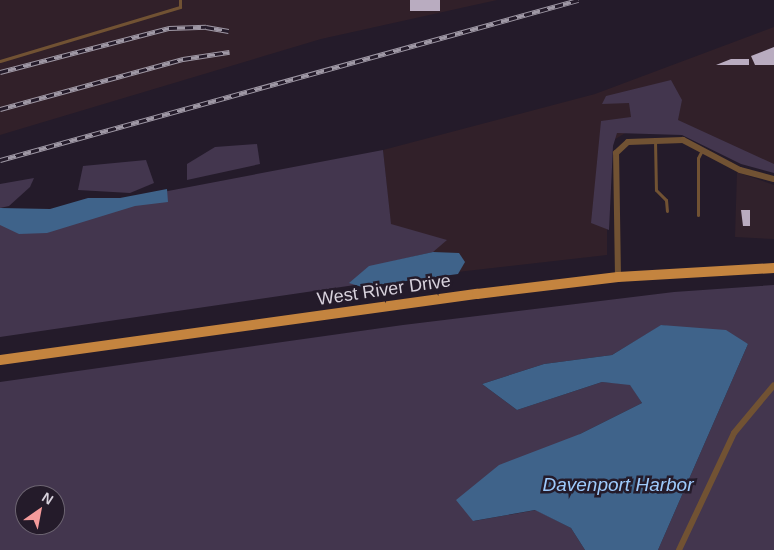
<!DOCTYPE html>
<style>
body{margin:0}
#map{position:relative;width:774px;height:550px;overflow:hidden;background:#241b2a;font-family:Helvetica,sans-serif}
div>[style]{position:absolute}
.commercial>*{inset:0;background:#30212b}
.industrial>*{inset:0;background:#312029}
.green>*{inset:0;background:#43364e}
.water>*{inset:0;background:#3f638a}
.building>*{inset:0;background:#b9acc0;transform-origin:0 0}
.service>*{height:3px;margin:-1.5px;padding:0 1.5px;transform-origin:1.5px;border-radius:1.5px;background:#715233}
.minor>*{height:6px;margin:-3px;padding:0 3px;transform-origin:3px;border-radius:3px;background:#715233}
.primary>*{height:10px;margin:-5px;padding:0 5px;transform-origin:5px;border-radius:5px;background:#c4843f}
.rail>*{height:4.5px;margin-top:-2.25px;transform-origin:0;background:repeating-linear-gradient(90deg,#241b2a 0 8px,#9f98a5 0 16px);box-sizing:border-box;border-block:1px solid #9f98a5}
span{translate:-50% -50%;white-space:nowrap;text-align:center;line-height:1.15;-webkit-text-stroke:5px #241b2a;paint-order:stroke}
.street-label{font-size:18px;color:#d7d1dc}
.water-label{font-size:19px;color:#9ecafc;font-style:italic}
.north{position:absolute;left:15px;top:485px;width:50px;height:50px;box-sizing:border-box;background:#241b2a;border:1px solid #6c6471;border-radius:50%;rotate:33deg;font-size:14px;font-weight:700;line-height:20px;text-align:center;color:#d7d1dc}
.north::after{content:'';display:block;margin:auto;width:18px;height:22px;background:#f59b9b;clip-path:polygon(50% 0,100% 100%,50% 72%,0 100%)}
</style>
<div id="map">
<div class="commercial">
<div style="clip-path:polygon(737px 172px,774px 185px,774px 239px,735px 237px)"></div>
</div>
<div class="industrial">
<div style="clip-path:polygon(0 0,497px 0,321px 39px,0 135px)"></div>
<div style="clip-path:polygon(774px 27px,774px 170px,688px 133px,632px 129px,607px 144px,607px 255px,396px 279px,383px 150px,595px 94px)"></div>
</div>
<div class="green">
<div style="clip-path:polygon(671px 80px,682px 100px,678px 120px,774px 164px,774px 173px,741px 164px,682px 135px,617px 133px,613px 146px,609px 230px,591px 223px,601px 121px,631px 117px,629px 103px,602px 104px,606px 96px)"></div>
<div style="clip-path:polygon(257px 144px,260px 164px,187px 180px,187px 164px,215px 147px)"></div>
<div style="clip-path:polygon(383px 150px,391px 224px,447px 240px,433px 252px,394px 261px,396px 279px,0 337px,0 223px)"></div>
<div style="clip-path:polygon(146px 160px,154px 183px,130px 193px,78px 190px,83px 166px)"></div>
<div style="clip-path:polygon(34px 178px,30px 187px,9px 206px,0 208px,0 184px)"></div>
<div style="clip-path:polygon(evenodd,774px 285px,774px 550px,658px 550px,748px 344px,662px 325px,612px 355px,544px 364px,482px 384px,517px 410px,602px 382px,630px 384px,642px 403px,580px 434px,474px 521px,536px 510px,571px 528px,585px 550px,0 550px,0 382px,403px 325px,674px 292px,774px 285px,25px 495px,55px 495px,55px 525px,25px 525px,25px 495px)"></div>
</div>
<div class="water">
<div style="clip-path:polygon(167px 189px,168px 202px,135px 206px,47px 233px,19px 234px,0 225px,0 208px,50px 209px,88px 198px,120px 198px)"></div>
<div style="clip-path:polygon(433px 252px,459px 253px,465px 262px,458px 274px,362px 287px,349px 283px,369px 266px)"></div>
<div style="clip-path:polygon(661px 325px,726px 330px,748px 344px,658px 550px,585px 550px,571px 528px,535px 510px,473px 521px,456px 500px,499px 465px,580px 434px,642px 403px,630px 385px,602px 382px,517px 410px,482px 384px,544px 364px,612px 355px)"></div>
</div>
<div class="building">
<div style="left:410px;top:0;width:30px;height:11px"></div>
<div style="clip-path:polygon(774px 47px,774px 65px,755px 65px,751px 56px)"></div>
<div style="clip-path:polygon(731px 59px,749px 59px,749px 65px,716px 65px)"></div>
<div style="clip-path:polygon(741px 210px,750px 210px,750px 226px,743px 226px)"></div>
</div>
<div class="service">
<div style="left:0;top:61px;width:188px;rotate:-16.7deg"></div>
<div style="left:180px;top:7px;width:7px;rotate:-90deg"></div>
<div style="left:655px;top:140px;width:50px;rotate:88.9deg"></div>
<div style="left:656px;top:190px;width:14px;rotate:45deg"></div>
<div style="left:666px;top:200px;width:11px;rotate:85deg"></div>
<div style="left:698px;top:215px;width:57px;rotate:-90deg"></div>
<div style="left:698px;top:158px;width:9px;rotate:-63deg"></div>
</div>
<div class="minor">
<div style="left:618px;top:277px;width:124px;rotate:-90.9deg"></div>
<div style="left:616px;top:153px;width:16px;rotate:-43deg"></div>
<div style="left:628px;top:142px;width:55px;rotate:-2.1deg"></div>
<div style="left:683px;top:140px;width:64px;rotate:27.8deg"></div>
<div style="left:740px;top:170px;width:35px;rotate:15deg"></div>
<div style="left:679px;top:550px;width:129px;rotate:-64.8deg"></div>
<div style="left:734px;top:433px;width:62px;rotate:-50.2deg"></div>
</div>
<div class="primary">
<div style="left:0;top:360px;width:482px;rotate:-7.9deg"></div>
<div style="left:477px;top:294px;width:142px;rotate:-6.9deg"></div>
<div style="left:618px;top:277px;width:156px;rotate:-3.3deg"></div>
</div>
<div class="rail">
<div style="left:0;top:72px;width:175px;rotate:-14.6deg"></div>
<div style="left:169px;top:28px;width:37px;rotate:-2deg"></div>
<div style="left:206px;top:27px;width:23px;rotate:10deg"></div>
<div style="left:0;top:109px;width:190px;rotate:-15.3deg"></div>
<div style="left:183px;top:59px;width:47px;rotate:-8.7deg"></div>
<div style="left:0;top:160px;width:600px;rotate:-15.47deg"></div>
</div>
<div class="street-label">
<span style="left:384px;top:290px;rotate:-8deg">West River Drive</span>
</div>
<div class="water-label">
<span style="left:618px;top:485px">Davenport Harbor</span>
</div>
<div class="north">N</div>
</div>
